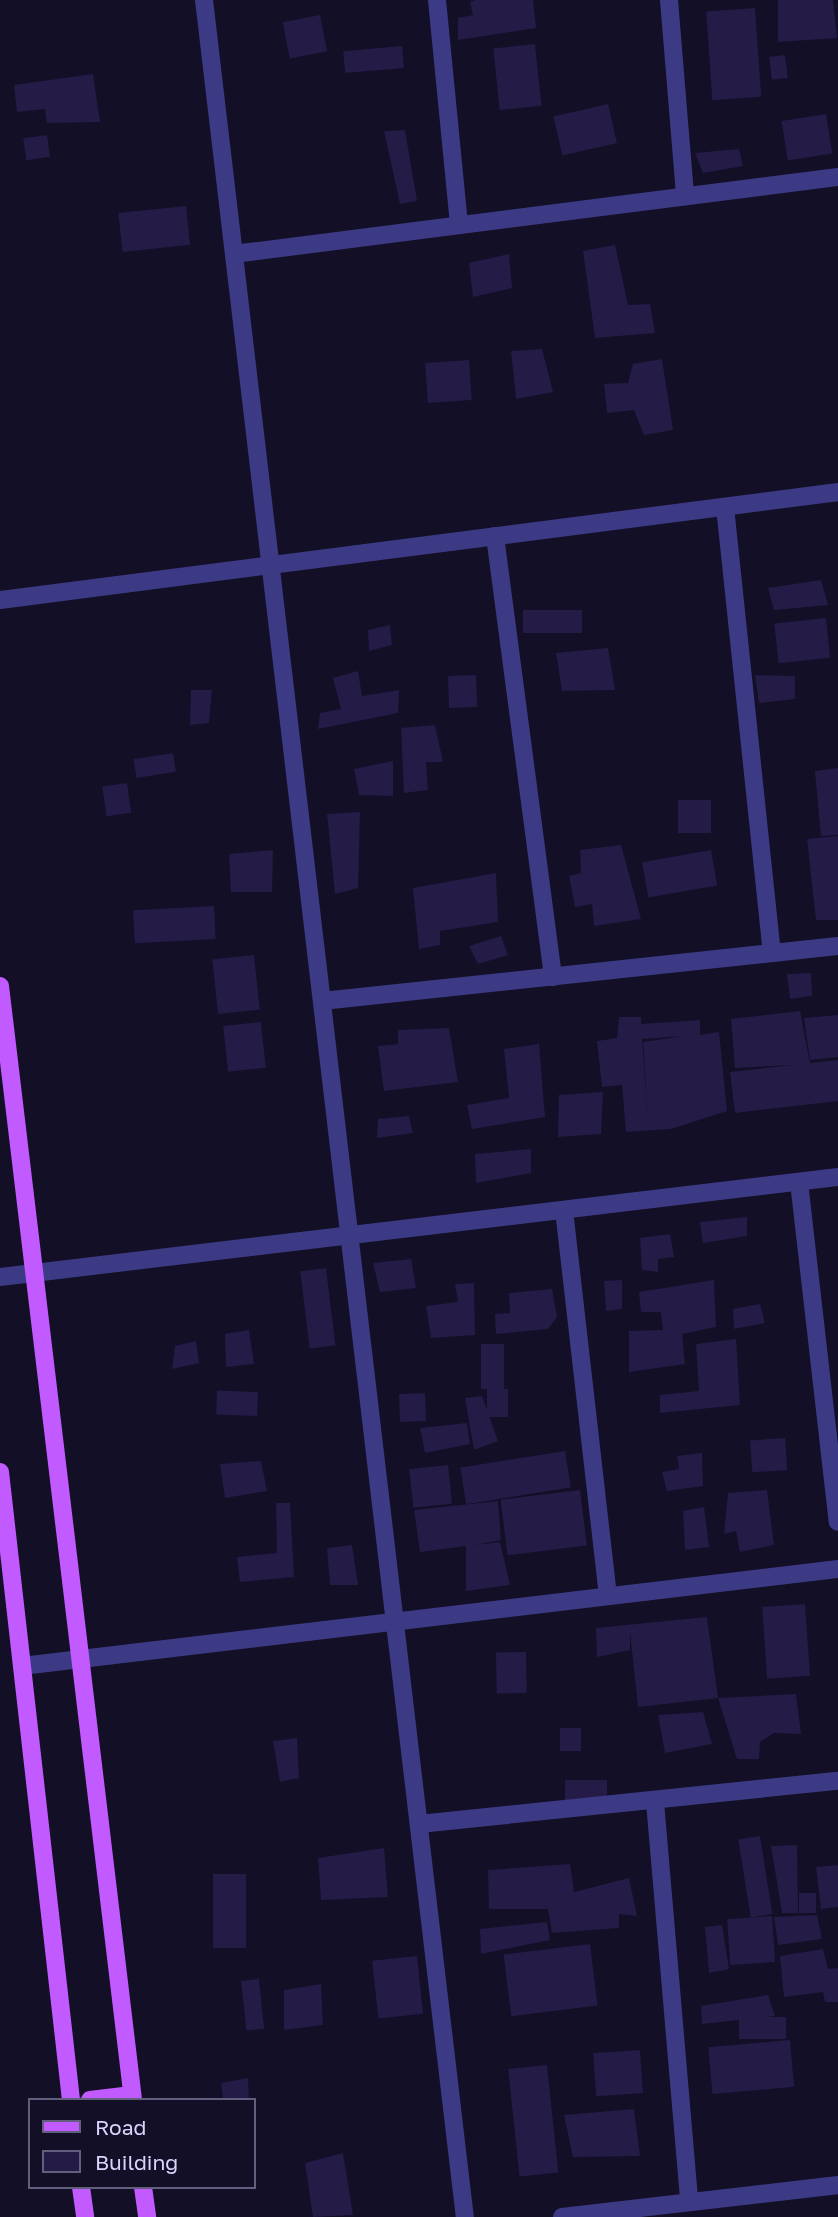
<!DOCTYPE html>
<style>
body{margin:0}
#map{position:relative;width:838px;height:2217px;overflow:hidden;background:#130f26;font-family:"Golos Text",sans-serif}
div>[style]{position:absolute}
.building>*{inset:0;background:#241b47;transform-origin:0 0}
.minor>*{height:18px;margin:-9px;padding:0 9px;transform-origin:9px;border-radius:9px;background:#3d3a85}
.major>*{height:18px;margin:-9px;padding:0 9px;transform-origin:9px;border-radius:9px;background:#c25bff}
span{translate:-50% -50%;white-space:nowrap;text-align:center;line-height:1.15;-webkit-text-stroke:5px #130f26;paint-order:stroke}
.legend{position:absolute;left:28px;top:2098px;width:228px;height:91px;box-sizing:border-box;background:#130f26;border:2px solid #625e7d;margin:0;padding:9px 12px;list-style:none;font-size:21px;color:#d9d4ff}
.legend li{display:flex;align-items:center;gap:14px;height:35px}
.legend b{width:35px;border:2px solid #625e7d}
</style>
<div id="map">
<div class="building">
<div style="clip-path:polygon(476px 0,533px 0,536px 28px,458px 40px,458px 18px,473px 15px,470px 2px)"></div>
<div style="clip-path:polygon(778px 0,833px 0,837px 38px,778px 42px)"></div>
<div style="left:755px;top:8px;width:89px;height:49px;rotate:86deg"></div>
<div style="left:320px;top:15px;width:37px;height:38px;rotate:79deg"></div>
<div style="left:535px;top:44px;width:62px;height:42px;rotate:84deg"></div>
<div style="left:402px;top:46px;width:22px;height:59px;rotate:85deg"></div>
<div style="left:785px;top:55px;width:23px;height:16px;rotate:83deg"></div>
<div style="clip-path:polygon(93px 74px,100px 122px,47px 123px,45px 109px,17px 112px,14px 85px)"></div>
<div style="left:608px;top:104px;width:40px;height:56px;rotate:77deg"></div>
<div style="left:826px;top:114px;width:40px;height:45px;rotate:81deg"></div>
<div style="clip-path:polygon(405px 130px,417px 201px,400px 204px,384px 131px)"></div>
<div style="left:47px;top:135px;width:22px;height:24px;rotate:82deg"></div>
<div style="clip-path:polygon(739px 149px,743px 166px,703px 173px,695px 153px)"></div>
<div style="left:186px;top:206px;width:39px;height:68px;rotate:84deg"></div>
<div style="clip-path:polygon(615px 245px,628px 305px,650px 304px,655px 333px,595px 338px,583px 251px)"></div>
<div style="clip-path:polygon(509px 254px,512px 288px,473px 297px,469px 263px)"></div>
<div style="clip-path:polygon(542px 349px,553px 392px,516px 399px,511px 351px)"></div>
<div style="clip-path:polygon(662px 359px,673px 430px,644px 435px,634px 410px,607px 413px,604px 384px,628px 383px,633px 364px)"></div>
<div style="left:469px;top:360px;width:40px;height:44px;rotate:86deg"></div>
<div style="clip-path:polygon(821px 580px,828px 605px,774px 610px,768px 588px)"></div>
<div style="left:582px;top:610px;width:23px;height:59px;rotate:90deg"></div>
<div style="left:826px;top:618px;width:40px;height:52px;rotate:84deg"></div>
<div style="clip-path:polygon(390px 625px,392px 645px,369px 651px,368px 630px)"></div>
<div style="clip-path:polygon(608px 648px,615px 690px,562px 691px,556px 653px)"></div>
<div style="clip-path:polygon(358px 671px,362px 696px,399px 690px,398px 713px,318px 729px,320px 713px,341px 709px,333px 678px)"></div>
<div style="left:476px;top:675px;width:32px;height:28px;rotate:88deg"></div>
<div style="clip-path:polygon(755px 675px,795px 676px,795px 699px,759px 703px)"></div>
<div style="clip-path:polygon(191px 690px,212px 690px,209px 723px,190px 725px)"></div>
<div style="clip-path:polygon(435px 725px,443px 762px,426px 762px,428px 790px,404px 793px,401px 728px)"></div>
<div style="left:173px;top:753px;width:19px;height:40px;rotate:81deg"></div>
<div style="clip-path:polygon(393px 761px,393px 796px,359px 795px,354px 769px)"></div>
<div style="clip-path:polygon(838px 768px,838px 835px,821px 836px,815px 771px)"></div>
<div style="left:127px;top:783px;width:30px;height:25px;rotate:82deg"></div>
<div style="left:678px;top:800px;width:33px;height:33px"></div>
<div style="clip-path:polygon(360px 812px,358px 888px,335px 894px,327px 814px)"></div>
<div style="clip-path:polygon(838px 836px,838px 920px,816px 920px,807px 839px)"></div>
<div style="clip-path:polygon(621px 845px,641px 919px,594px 926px,592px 904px,575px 907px,569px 876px,581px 873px,580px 850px)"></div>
<div style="clip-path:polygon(273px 850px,272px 892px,231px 892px,229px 854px)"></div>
<div style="left:711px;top:850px;width:36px;height:70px;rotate:80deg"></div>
<div style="clip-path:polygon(496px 873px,498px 922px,440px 931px,440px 945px,419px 949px,413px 888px)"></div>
<div style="left:214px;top:906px;width:33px;height:81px;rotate:87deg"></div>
<div style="clip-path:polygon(501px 936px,508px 955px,478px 964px,469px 946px)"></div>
<div style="left:254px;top:955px;width:55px;height:42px;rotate:84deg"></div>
<div style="clip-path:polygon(811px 973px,812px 996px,790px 999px,787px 974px)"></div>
<div style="clip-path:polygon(800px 1011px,810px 1063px,838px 1060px,838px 1101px,735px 1113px,730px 1072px,793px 1065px,735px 1068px,731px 1019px)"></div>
<div style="clip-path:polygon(838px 1015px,838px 1057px,810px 1060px,804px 1018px)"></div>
<div style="clip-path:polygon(evenodd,619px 1017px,641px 1017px,641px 1024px,700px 1020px,700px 1035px,719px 1032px,727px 1111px,671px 1129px,626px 1132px,622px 1085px,602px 1087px,597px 1041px,617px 1038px,619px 1017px,684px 1036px,643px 1042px,648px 1119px,642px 1039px,684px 1036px)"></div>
<div style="left:261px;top:1022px;width:46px;height:38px;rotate:84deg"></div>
<div style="clip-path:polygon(449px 1028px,458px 1082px,384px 1091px,378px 1046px,398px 1044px,398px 1030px)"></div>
<div style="clip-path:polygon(539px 1044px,545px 1117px,472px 1129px,467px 1105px,509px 1098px,504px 1049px)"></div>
<div style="clip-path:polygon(603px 1092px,601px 1134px,558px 1137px,559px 1095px)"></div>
<div style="clip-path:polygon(409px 1116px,413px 1133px,377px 1138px,378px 1119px)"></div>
<div style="clip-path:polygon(531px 1149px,531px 1173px,476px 1183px,475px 1154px)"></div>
<div style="clip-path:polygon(747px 1217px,747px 1236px,703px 1243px,700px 1222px)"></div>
<div style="clip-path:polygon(670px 1234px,674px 1257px,658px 1259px,658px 1272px,642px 1270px,640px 1238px)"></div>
<div style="clip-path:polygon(411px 1259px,416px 1288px,380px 1292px,373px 1263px)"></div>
<div style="left:326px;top:1268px;width:78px;height:26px;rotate:83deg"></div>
<div style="clip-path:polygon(622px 1280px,622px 1309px,606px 1311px,604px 1281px)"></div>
<div style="clip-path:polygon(714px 1280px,716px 1327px,682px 1334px,685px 1364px,629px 1372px,629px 1331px,663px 1330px,661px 1312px,641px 1312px,639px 1292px)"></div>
<div style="clip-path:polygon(474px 1283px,475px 1335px,431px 1338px,426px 1306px,458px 1302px,455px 1284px)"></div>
<div style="clip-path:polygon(552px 1289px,557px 1317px,548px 1329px,496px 1334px,495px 1314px,510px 1313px,509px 1293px)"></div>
<div style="clip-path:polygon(760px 1304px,765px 1323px,734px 1329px,733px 1309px)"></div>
<div style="clip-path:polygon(249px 1330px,254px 1364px,226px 1367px,225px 1334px)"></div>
<div style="clip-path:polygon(736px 1339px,740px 1405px,660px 1413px,660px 1395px,699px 1391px,696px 1344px)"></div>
<div style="clip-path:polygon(196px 1341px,199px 1363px,172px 1369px,175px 1346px)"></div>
<div style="left:481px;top:1344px;width:23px;height:45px"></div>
<div style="left:487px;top:1389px;width:21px;height:28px"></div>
<div style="left:258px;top:1392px;width:24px;height:41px;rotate:92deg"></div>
<div style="left:425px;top:1393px;width:28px;height:26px;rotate:88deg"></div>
<div style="clip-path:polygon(482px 1396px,498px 1441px,474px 1450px,465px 1398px)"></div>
<div style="clip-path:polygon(467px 1423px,470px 1444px,425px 1453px,420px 1428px)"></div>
<div style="left:785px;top:1438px;width:32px;height:35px;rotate:86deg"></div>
<div style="left:565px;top:1451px;width:37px;height:106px;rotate:81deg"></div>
<div style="clip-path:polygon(702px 1453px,703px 1486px,667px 1491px,662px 1472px,679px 1469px,677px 1456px)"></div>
<div style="clip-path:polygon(261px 1461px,267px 1491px,225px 1498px,220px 1464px)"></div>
<div style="left:448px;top:1465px;width:39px;height:39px;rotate:84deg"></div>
<div style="left:580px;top:1490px;width:56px;height:80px;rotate:83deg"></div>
<div style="clip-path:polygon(767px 1490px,774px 1545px,740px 1552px,736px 1531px,724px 1534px,728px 1493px)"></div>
<div style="clip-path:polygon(498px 1501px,501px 1540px,475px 1545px,500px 1542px,510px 1585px,466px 1591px,466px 1546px,420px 1552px,414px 1510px)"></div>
<div style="clip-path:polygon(276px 1503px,290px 1503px,294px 1577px,240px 1582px,237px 1557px,277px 1553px)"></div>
<div style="clip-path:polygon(704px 1507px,709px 1547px,685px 1550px,683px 1511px)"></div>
<div style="clip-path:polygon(352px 1545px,358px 1585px,330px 1585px,327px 1548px)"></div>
<div style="left:805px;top:1604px;width:72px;height:43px;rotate:86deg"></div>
<div style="clip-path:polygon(707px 1617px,718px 1698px,638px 1707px,630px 1632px,630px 1650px,597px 1657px,596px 1628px)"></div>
<div style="left:526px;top:1652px;width:41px;height:30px;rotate:89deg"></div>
<div style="clip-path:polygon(796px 1694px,801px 1734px,774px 1733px,760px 1742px,759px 1759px,737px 1759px,718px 1698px)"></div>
<div style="clip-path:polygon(703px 1712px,712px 1744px,665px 1753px,658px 1715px)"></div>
<div style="left:560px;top:1728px;width:21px;height:23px"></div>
<div style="clip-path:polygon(297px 1738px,299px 1778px,280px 1782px,273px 1741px)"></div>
<div style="left:607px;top:1780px;width:22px;height:42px;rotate:90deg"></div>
<div style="left:760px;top:1836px;width:79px;height:22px;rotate:81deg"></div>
<div style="clip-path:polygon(797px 1845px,798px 1913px,782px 1913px,771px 1846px)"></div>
<div style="clip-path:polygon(384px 1848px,388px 1897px,321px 1900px,318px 1858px)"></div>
<div style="clip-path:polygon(570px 1864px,574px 1892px,629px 1878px,637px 1916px,619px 1914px,619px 1928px,552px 1933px,548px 1909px,489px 1909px,488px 1870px)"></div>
<div style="clip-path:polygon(838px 1865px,838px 1907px,821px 1909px,816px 1867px)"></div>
<div style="left:213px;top:1874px;width:33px;height:74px"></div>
<div style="left:816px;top:1893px;width:20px;height:17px;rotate:90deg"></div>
<div style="clip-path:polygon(817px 1915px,822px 1939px,778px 1945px,774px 1917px)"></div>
<div style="left:772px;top:1916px;width:46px;height:45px;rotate:86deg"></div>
<div style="clip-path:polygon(547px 1922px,550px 1940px,481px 1954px,480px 1929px)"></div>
<div style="clip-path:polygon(722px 1925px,729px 1969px,709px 1973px,705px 1927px)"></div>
<div style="left:590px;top:1944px;width:62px;height:87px;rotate:83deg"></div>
<div style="clip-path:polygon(823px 1949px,828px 1969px,838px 1968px,838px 2002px,825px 2002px,823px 1992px,784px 1997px,780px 1956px)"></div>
<div style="left:417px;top:1956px;width:58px;height:45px;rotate:84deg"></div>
<div style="left:259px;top:1979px;width:50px;height:18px;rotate:84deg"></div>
<div style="clip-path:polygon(321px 1984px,323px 2025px,284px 2030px,284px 1990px)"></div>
<div style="clip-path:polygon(768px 1995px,775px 2016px,702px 2024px,701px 2006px)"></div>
<div style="left:786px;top:2017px;width:22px;height:47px;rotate:90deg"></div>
<div style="left:790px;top:2040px;width:47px;height:82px;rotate:85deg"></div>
<div style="left:640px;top:2050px;width:43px;height:47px;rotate:86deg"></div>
<div style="left:547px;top:2065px;width:108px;height:39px;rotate:84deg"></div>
<div style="clip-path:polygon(248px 2078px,249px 2100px,223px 2100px,221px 2083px)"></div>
<div style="clip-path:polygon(634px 2109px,640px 2156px,573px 2157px,564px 2115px)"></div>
<div style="clip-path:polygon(343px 2153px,353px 2215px,313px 2217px,305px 2163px)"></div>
</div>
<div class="minor">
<div style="left:204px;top:0;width:2232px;rotate:83.29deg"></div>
<div style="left:437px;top:0;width:226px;rotate:84.4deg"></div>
<div style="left:669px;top:0;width:197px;rotate:85.3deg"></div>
<div style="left:234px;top:254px;width:609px;rotate:-7.27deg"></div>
<div style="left:725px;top:507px;width:448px;rotate:84deg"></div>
<div style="left:495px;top:536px;width:445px;rotate:82.5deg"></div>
<div style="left:0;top:600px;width:845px;rotate:-7.34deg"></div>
<div style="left:322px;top:1001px;width:519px;rotate:-6.08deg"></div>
<div style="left:799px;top:1182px;width:342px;rotate:83.5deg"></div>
<div style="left:564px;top:1210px;width:388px;rotate:83.5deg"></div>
<div style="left:0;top:1277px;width:844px;rotate:-6.81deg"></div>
<div style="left:22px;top:1666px;width:822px;rotate:-6.78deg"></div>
<div style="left:655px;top:1802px;width:401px;rotate:85.1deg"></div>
<div style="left:419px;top:1824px;width:421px;rotate:-5.9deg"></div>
<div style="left:562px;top:2217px;width:278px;rotate:-6.6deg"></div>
</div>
<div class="major">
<div style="left:0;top:986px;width:1122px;rotate:83.19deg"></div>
<div style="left:0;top:1472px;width:632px;rotate:83.55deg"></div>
<div style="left:90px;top:2100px;width:42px;rotate:-6.8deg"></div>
<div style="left:81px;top:2187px;width:30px;rotate:82deg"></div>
<div style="left:143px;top:2187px;width:30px;rotate:82deg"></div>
</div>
<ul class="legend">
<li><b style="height:9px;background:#c25bff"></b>Road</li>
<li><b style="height:19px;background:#241b47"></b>Building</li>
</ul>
</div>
